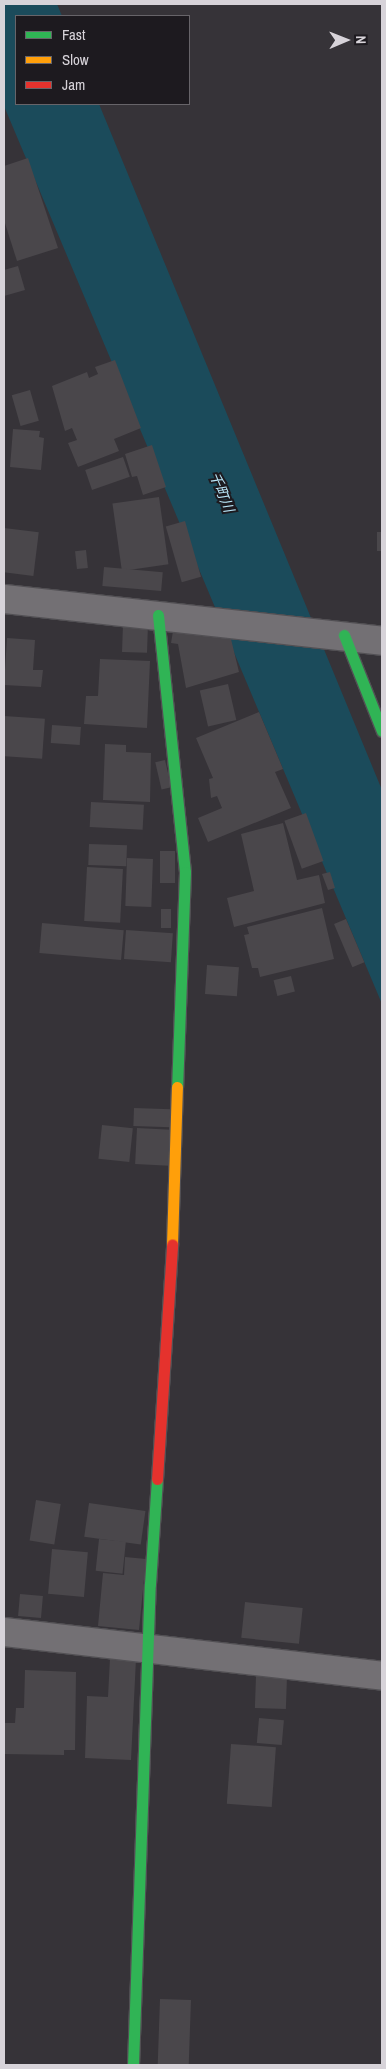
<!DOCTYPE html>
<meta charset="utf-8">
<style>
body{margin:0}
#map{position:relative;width:386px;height:2069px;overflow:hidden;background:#363338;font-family:"Archivo Narrow","Noto Sans JP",sans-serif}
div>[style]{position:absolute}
.water>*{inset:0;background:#1b4b5b}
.building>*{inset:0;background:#4a474b;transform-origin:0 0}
.roads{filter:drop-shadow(1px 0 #525054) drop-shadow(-1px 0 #525054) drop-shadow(0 1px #525054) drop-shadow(0 -1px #525054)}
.street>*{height:28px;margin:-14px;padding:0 14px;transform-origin:14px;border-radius:14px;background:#737074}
.fast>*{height:11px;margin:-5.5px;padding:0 5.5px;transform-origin:5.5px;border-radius:5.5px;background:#30b455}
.slow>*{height:11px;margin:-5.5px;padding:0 5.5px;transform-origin:5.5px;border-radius:5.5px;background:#ff9f0a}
.jam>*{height:11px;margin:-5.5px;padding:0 5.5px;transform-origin:5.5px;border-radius:5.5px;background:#e5322d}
span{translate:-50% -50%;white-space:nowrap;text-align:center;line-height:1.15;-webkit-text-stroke:4px #1d1a1f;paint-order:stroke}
.water-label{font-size:14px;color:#bae7f9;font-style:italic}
.frame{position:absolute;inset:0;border:5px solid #d7d3d9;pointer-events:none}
.legend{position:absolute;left:15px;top:15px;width:175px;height:90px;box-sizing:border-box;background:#1d1a1f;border:1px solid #676469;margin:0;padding:6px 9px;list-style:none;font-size:15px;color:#d7d3d9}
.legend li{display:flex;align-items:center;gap:10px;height:25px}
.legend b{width:25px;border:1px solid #676469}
.north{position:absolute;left:321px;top:15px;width:50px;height:50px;-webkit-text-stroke:4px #1d1a1f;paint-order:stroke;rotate:89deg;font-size:14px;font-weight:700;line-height:20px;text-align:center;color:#d7d3d9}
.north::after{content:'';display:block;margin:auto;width:18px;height:22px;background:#d7d3d9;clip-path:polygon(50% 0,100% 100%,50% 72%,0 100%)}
</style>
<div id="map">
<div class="water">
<div style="clip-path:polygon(4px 4px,57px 4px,62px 16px,16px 16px,16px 104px,99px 104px,382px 790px,382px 1004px,4px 106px)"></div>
</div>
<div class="building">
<div style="clip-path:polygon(28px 158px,58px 248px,17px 261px,4px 220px,4px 166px)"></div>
<div style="clip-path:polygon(18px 266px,25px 290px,4px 296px,4px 270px)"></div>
<div style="clip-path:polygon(115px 360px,141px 428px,114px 439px,119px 451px,78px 467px,68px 443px,77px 440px,72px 428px,65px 431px,52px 386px,87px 372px,89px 378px,98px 374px,95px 367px)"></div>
<div style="left:30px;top:390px;width:32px;height:19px;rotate:74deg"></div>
<div style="clip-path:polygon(13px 429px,40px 431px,39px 437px,44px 438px,41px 470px,10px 467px)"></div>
<div style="clip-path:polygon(152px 445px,166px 487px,143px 495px,137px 476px,132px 477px,125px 454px)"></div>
<div style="left:123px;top:457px;width:21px;height:40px;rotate:71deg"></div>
<div style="left:159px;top:497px;width:68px;height:47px;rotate:82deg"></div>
<div style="left:185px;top:521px;width:58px;height:20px;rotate:74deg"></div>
<div style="left:4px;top:528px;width:35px;height:44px;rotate:7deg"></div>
<div style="left:377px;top:532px;width:5px;height:19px"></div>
<div style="left:86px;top:550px;width:18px;height:11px;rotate:84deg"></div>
<div style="left:104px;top:567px;width:59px;height:19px;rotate:5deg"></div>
<div style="left:123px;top:624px;width:25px;height:28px;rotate:2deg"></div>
<div style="clip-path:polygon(173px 631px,231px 639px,239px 672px,186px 688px,178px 644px,171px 643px)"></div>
<div style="clip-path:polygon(7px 638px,35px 640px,33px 670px,43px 670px,41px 687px,4px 685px)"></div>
<div style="clip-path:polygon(100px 659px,150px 661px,147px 728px,84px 724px,86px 696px,98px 696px)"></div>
<div style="left:228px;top:684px;width:37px;height:29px;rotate:77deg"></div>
<div style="clip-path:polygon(259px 712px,283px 769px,275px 772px,291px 808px,208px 842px,198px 818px,222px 808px,217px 796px,211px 798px,209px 779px,213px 778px,196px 738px)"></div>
<div style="left:4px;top:716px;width:41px;height:40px;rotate:4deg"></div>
<div style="left:52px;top:725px;width:29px;height:18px;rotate:4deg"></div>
<div style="clip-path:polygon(105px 744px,126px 745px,126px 752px,151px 753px,150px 802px,103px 800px)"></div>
<div style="left:165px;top:760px;width:28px;height:10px;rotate:77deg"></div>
<div style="left:91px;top:802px;width:53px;height:25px;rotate:3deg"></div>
<div style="left:306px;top:813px;width:51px;height:23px;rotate:70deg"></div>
<div style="clip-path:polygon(283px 823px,297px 880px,319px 875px,325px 903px,234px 927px,227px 898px,254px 891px,241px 834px)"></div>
<div style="left:89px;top:844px;width:38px;height:21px;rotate:2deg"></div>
<div style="left:160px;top:851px;width:15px;height:32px"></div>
<div style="left:127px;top:858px;width:26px;height:48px;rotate:2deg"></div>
<div style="left:87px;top:867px;width:36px;height:54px;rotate:3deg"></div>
<div style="clip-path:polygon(330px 872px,335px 888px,328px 890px,322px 874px)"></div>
<div style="clip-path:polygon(322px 908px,334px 959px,260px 977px,258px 968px,252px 968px,244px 935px,249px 934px,247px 927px)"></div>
<div style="left:161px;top:909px;width:10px;height:19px"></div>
<div style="left:346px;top:919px;width:47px;height:13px;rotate:67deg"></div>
<div style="left:42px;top:923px;width:82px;height:30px;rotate:5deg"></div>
<div style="left:126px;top:930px;width:47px;height:29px;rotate:4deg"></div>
<div style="left:207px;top:965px;width:32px;height:29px;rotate:4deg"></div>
<div style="left:291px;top:976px;width:16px;height:18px;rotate:76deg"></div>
<div style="left:134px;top:1108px;width:37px;height:18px;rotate:2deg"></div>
<div style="left:102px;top:1125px;width:31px;height:34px;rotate:6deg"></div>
<div style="left:137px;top:1128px;width:34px;height:36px;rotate:3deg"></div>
<div style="left:36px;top:1500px;width:25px;height:41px;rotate:9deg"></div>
<div style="left:89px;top:1503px;width:57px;height:34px;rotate:8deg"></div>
<div style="left:99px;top:1539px;width:27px;height:32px;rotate:6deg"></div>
<div style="left:52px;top:1549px;width:36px;height:45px;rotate:5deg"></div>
<div style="clip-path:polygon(125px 1557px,146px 1559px,139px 1630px,98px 1626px,103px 1573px,124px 1575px)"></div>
<div style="left:20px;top:1594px;width:23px;height:22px;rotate:5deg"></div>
<div style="left:245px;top:1602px;width:58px;height:36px;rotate:6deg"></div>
<div style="clip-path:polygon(110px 1658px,136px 1659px,131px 1760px,85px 1758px,87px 1696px,108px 1697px)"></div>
<div style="clip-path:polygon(25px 1670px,76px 1672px,75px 1750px,64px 1750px,64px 1755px,4px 1754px,4px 1723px,15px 1723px,16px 1708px,24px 1708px)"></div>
<div style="left:256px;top:1676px;width:31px;height:32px;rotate:2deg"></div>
<div style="left:259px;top:1718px;width:25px;height:25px;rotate:5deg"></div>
<div style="left:231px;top:1744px;width:45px;height:60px;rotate:4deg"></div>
<div style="left:160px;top:1999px;width:31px;height:66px;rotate:2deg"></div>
</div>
<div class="roads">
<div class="street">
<div style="left:4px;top:599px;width:380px;rotate:6.3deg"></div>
<div style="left:4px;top:1632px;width:381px;rotate:6.6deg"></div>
</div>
<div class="fast">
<div style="left:158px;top:615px;width:258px;rotate:84deg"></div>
<div style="left:185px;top:872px;width:215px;rotate:92.1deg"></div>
<div style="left:344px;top:635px;width:103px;rotate:68.4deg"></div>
<div style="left:133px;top:2065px;width:481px;rotate:-88deg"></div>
<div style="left:150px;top:1584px;width:105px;rotate:-86.2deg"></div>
</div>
<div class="slow">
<div style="left:172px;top:1244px;width:157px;rotate:-88.2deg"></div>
</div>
<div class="jam">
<div style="left:157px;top:1479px;width:235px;rotate:-86.3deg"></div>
</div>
</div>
<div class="water-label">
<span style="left:222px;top:492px;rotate:68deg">千町川</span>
</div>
<div class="frame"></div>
<ul class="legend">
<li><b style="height:6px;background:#30b455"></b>Fast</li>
<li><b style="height:6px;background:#ff9f0a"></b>Slow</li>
<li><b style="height:6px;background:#e5322d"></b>Jam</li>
</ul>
<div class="north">N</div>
</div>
